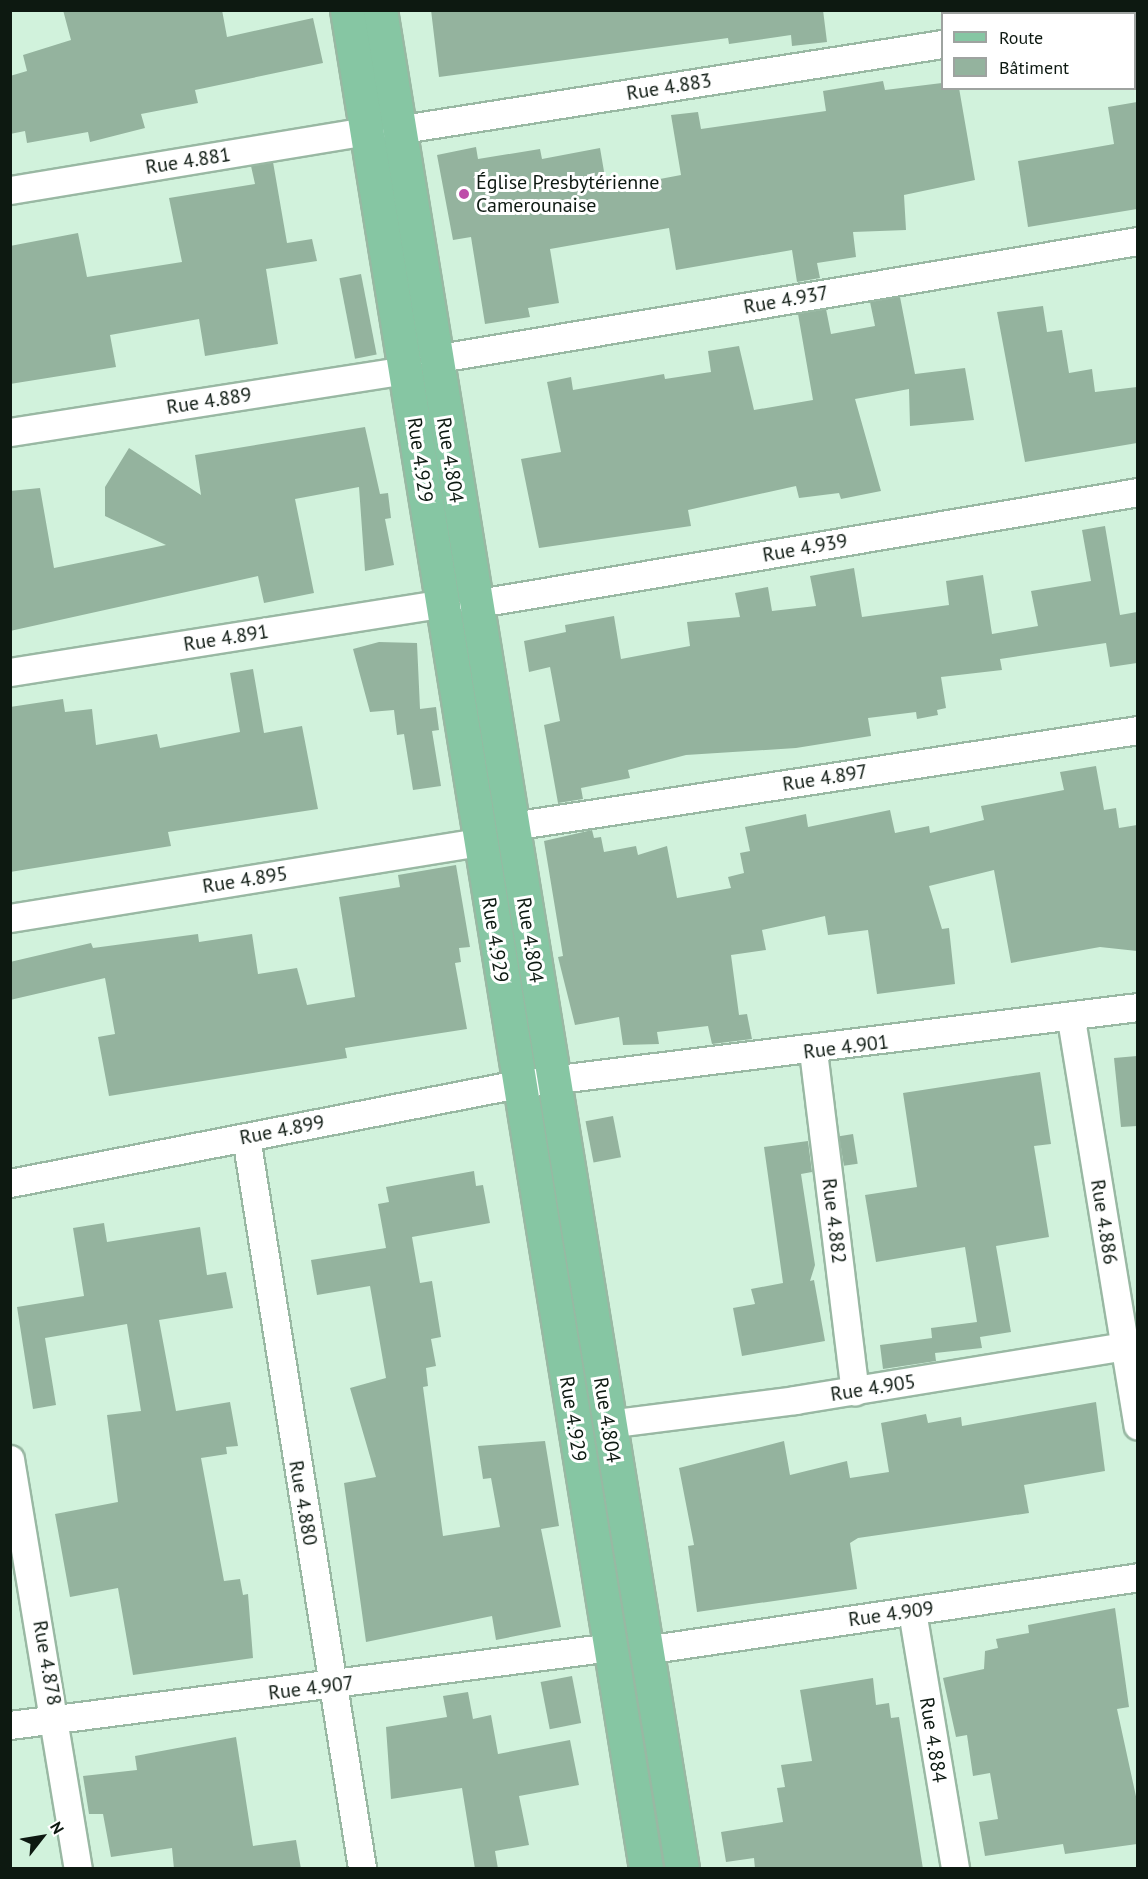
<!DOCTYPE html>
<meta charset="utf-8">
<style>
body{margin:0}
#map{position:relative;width:1148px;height:1879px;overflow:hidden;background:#d1f2dc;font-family:"PT Sans",sans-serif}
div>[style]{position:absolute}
.building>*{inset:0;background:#94b39e;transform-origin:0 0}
.roads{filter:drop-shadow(2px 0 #99b8a3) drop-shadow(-2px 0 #99b8a3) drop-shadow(0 2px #99b8a3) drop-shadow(0 -2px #99b8a3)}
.minor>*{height:27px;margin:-13.5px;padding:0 13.5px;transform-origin:13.5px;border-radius:13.5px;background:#fff}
.primary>*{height:33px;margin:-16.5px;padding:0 16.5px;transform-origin:16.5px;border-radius:16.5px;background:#86c6a3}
.dots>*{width:16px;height:16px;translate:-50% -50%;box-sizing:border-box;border:3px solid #fff;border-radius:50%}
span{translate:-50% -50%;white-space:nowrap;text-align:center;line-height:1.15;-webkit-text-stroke:6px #fff;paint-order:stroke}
.street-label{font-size:20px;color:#0d1911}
.poi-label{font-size:20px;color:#0d1911}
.left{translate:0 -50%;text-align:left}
.frame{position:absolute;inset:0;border:12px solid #0d1911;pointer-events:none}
.legend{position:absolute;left:941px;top:12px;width:195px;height:78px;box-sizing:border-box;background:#fff;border:2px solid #9ea3a0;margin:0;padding:8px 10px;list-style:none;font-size:18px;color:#0d1911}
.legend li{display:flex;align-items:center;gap:12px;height:30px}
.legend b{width:30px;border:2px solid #9ea3a0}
.north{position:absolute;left:12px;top:1807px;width:60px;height:60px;-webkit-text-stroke:4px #fff;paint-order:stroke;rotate:59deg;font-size:16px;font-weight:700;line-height:24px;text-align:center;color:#0d1911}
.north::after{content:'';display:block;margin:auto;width:21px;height:27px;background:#0d1911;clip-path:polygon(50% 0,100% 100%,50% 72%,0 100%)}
</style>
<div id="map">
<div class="building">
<div style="clip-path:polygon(63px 10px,222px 10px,227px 37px,313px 18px,323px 63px,195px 90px,198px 103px,141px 114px,145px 128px,90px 142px,88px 132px,27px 143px,25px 131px,10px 134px,10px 76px,27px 71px,23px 55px,71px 40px)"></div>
<div style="clip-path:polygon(431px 10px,823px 10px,827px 42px,792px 46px,791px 35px,729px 44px,728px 38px,439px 77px)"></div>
<div style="clip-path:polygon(883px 81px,885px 90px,942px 83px,942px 88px,959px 88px,975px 180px,904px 195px,906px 230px,853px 232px,856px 257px,817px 263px,820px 278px,797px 282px,792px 250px,676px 270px,669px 228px,550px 249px,559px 303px,528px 308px,530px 317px,485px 324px,471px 237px,453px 240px,437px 155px,476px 147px,478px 159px,540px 149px,542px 159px,600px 148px,607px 189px,681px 175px,671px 115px,698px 112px,701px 129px,826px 111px,823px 91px)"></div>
<div style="clip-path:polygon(1137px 102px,1137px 209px,1028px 227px,1018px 161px,1114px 144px,1108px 107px)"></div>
<div style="clip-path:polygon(273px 162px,287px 243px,312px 239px,317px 261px,266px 269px,278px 344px,205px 356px,199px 319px,110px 335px,116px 367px,10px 384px,10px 246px,78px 233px,87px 277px,182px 262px,169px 198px,255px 184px,251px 166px)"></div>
<div style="left:361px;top:274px;width:82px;height:22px;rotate:79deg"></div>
<div style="clip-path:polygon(900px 297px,915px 374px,965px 368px,974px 420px,910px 426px,909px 389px,855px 399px,881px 491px,841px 499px,839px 493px,799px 498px,796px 486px,688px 510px,691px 526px,539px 548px,521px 459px,561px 452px,547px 382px,571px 377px,573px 390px,664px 374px,665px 379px,711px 372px,708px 351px,739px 346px,754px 410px,813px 400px,798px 314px,826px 309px,831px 334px,875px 326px,870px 302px)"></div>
<div style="clip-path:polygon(1043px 306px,1047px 332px,1062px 330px,1069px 373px,1092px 369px,1095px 392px,1137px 387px,1137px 443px,1025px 462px,997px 312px)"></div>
<div style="clip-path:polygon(365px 427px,380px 494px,388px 493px,391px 518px,385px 519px,394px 565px,365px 571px,359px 487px,295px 499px,314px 593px,264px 603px,258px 576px,10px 631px,10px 491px,40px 488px,54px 568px,166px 545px,105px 516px,105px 487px,129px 448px,201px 495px,195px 455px)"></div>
<div style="clip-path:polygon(1105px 526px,1120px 615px,1137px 612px,1137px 663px,1110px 667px,1106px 643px,1000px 659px,1002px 670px,941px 677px,946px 708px,937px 710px,938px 715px,917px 719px,916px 712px,868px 718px,871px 736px,796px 748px,686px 755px,628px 770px,630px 778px,581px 788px,583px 799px,558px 803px,544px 725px,560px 721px,550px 667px,529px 672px,524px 641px,566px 632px,565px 625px,614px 616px,621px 659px,690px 646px,687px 622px,740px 617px,735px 593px,768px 587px,772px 611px,816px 606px,810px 576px,854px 568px,862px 617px,949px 605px,946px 581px,983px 575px,992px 634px,1038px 626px,1031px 591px,1091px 581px,1082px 530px)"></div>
<div style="clip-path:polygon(379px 642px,417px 643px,420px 709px,436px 707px,439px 730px,432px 731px,441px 786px,413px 790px,404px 734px,397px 735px,394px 710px,370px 712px,353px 649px)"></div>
<div style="clip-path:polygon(253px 669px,264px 733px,302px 726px,318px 809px,168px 832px,171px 846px,10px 872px,10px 707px,63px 699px,65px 712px,92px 709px,96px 745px,157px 734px,160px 748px,240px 732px,230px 673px)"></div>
<div style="clip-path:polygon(1096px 766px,1104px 810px,1116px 808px,1119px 828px,1137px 825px,1137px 951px,1100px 947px,1011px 963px,994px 870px,929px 886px,942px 929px,949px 928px,955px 984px,877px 994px,868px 930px,828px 935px,825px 916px,762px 930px,766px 950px,731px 955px,739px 1015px,747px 1014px,752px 1039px,712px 1044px,708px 1026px,657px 1032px,659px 1044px,623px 1045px,619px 1017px,575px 1025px,558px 957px,563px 956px,544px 841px,592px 830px,594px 838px,601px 837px,604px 852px,636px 846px,638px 855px,667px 846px,677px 898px,731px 888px,728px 877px,744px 873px,740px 853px,750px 851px,745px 827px,806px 814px,808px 827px,890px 810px,895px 833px,929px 826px,930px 833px,984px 820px,981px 806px,1064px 790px,1060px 772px)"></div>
<div style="clip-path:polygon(456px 865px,470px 947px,459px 948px,461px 962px,455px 963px,467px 1029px,345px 1048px,347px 1058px,109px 1096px,98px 1037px,115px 1034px,105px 978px,10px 1000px,10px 962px,91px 943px,93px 948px,198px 934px,199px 942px,252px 934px,258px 974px,297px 968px,307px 1005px,355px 997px,339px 897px,400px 887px,398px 875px)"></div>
<div style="clip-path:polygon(1137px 1056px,1137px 1126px,1121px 1127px,1114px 1058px)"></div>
<div style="clip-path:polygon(1040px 1072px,1051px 1144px,1034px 1146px,1049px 1237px,996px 1246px,1011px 1332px,980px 1337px,982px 1348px,935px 1353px,936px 1361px,883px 1369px,880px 1345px,932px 1338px,931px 1328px,977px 1322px,965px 1247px,876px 1262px,865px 1195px,917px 1187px,903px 1093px)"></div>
<div style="left:613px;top:1116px;width:42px;height:28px;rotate:79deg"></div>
<div style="left:853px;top:1134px;width:30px;height:14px;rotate:81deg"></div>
<div style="clip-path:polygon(808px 1141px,812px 1172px,801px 1174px,815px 1265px,810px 1281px,814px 1280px,825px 1341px,742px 1356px,733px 1308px,755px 1304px,751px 1289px,783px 1283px,764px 1147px)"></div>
<div style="clip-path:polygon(474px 1171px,476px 1186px,483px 1185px,490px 1223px,412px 1237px,420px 1283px,432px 1281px,441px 1337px,431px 1339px,436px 1366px,426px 1368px,428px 1386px,423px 1387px,443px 1536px,500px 1527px,491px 1478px,483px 1479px,478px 1446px,545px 1441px,559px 1526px,541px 1529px,561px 1627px,496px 1640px,492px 1616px,366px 1642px,344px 1483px,376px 1477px,350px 1388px,386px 1378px,370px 1286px,317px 1295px,311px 1260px,386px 1248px,378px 1204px,389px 1202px,386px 1187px)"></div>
<div style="clip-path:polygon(104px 1223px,107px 1242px,200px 1227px,207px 1275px,226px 1272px,233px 1308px,159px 1320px,176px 1411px,230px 1402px,238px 1446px,226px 1447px,227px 1454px,201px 1458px,224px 1581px,240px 1579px,243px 1595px,248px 1594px,253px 1658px,133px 1675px,118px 1588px,70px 1597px,55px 1514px,118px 1502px,107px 1415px,141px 1411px,127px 1324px,45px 1338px,56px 1405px,33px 1409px,17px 1307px,84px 1296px,73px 1228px)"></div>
<div style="clip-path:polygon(1096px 1402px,1105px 1471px,1024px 1485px,1029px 1513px,858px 1538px,850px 1543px,857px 1589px,697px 1612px,688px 1546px,694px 1545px,679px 1468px,784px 1441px,790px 1475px,847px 1461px,850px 1478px,889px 1472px,881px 1423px,926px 1414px,928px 1423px,961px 1417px,962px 1426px)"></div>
<div style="clip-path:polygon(1115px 1608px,1129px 1707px,1117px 1709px,1137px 1801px,1137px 1844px,1065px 1854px,1063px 1844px,985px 1856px,979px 1822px,998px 1819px,990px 1773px,973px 1776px,967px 1735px,956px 1737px,943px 1678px,984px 1669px,985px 1651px,998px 1648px,996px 1639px,1029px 1633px,1028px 1625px)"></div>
<div style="left:572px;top:1676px;width:48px;height:32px;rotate:79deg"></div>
<div style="clip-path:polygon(873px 1678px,876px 1705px,889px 1703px,891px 1718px,899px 1717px,923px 1869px,755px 1869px,754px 1858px,726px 1862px,721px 1832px,783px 1822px,777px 1788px,785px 1787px,781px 1765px,812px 1761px,800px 1690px)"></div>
<div style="clip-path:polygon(468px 1692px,473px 1719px,491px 1715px,498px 1754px,570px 1740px,579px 1785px,519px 1796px,529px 1845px,495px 1851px,498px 1869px,475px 1869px,462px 1788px,391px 1799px,386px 1727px,447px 1717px,443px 1696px)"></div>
<div style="clip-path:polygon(236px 1737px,253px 1846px,296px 1840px,301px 1869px,174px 1869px,172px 1848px,111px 1857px,103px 1814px,89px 1814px,83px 1776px,137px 1770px,135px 1756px)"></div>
</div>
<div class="roads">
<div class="minor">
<div style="left:1134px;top:14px;width:4px;rotate:-14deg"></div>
<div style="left:396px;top:130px;width:553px;rotate:-8.95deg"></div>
<div style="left:10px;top:190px;width:361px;rotate:-9.4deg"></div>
<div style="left:434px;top:359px;width:714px;rotate:-9.52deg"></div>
<div style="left:10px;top:432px;width:402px;rotate:-8.9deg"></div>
<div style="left:473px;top:604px;width:674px;rotate:-9.56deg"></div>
<div style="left:10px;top:672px;width:436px;rotate:-9deg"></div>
<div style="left:512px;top:826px;width:633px;rotate:-8.72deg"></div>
<div style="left:10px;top:918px;width:475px;rotate:-9.2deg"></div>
<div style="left:1071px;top:1019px;width:412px;rotate:80.7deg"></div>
<div style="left:813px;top:1051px;width:343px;rotate:83deg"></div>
<div style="left:246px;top:1137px;width:740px;rotate:80.98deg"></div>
<div style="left:10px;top:1183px;width:518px;rotate:-11.03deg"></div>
<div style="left:518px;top:1084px;width:625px;rotate:-7.08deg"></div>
<div style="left:608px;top:1424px;width:189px;rotate:-7.3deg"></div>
<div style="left:795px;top:1400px;width:348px;rotate:-9.3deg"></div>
<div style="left:10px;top:1459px;width:415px;rotate:80.6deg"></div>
<div style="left:912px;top:1611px;width:261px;rotate:80.5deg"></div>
<div style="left:645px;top:1650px;width:498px;rotate:-8.4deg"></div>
<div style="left:10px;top:1725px;width:606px;rotate:-7.39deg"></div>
</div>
<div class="primary">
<div style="left:347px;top:10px;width:1882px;rotate:80.86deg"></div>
<div style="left:380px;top:10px;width:1882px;rotate:80.77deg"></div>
</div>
</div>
<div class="dots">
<div style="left:464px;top:194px;background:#be4da9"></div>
</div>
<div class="street-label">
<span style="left:669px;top:87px;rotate:-9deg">Rue 4.883</span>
<span style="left:188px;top:161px;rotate:-9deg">Rue 4.881</span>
<span style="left:786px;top:300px;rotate:-10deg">Rue 4.937</span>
<span style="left:209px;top:401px;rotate:-9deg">Rue 4.889</span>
<span style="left:420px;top:460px;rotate:82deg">Rue 4.929</span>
<span style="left:450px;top:460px;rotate:81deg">Rue 4.804</span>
<span style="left:805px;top:548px;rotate:-10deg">Rue 4.939</span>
<span style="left:226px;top:638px;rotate:-9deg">Rue 4.891</span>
<span style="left:825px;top:778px;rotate:-9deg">Rue 4.897</span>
<span style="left:245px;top:880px;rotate:-9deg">Rue 4.895</span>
<span style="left:495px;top:940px;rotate:81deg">Rue 4.929</span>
<span style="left:530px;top:940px;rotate:81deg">Rue 4.804</span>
<span style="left:846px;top:1047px;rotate:-7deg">Rue 4.901</span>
<span style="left:282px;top:1130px;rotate:-11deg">Rue 4.899</span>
<span style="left:834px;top:1221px;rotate:83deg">Rue 4.882</span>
<span style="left:1104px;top:1222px;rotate:81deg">Rue 4.886</span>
<span style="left:873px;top:1388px;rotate:-9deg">Rue 4.905</span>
<span style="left:573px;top:1419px;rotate:81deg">Rue 4.929</span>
<span style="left:607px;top:1420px;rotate:81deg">Rue 4.804</span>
<span style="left:303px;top:1503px;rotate:80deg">Rue 4.880</span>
<span style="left:891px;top:1614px;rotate:-8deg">Rue 4.909</span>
<span style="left:47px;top:1663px;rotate:80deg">Rue 4.878</span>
<span style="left:311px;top:1688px;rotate:-7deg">Rue 4.907</span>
<span style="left:933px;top:1740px;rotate:81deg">Rue 4.884</span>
</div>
<div class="poi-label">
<span class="left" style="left:476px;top:194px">Église Presbytérienne<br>Camerounaise</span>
</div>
<div class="frame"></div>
<ul class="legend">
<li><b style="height:8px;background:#86c6a3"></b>Route</li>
<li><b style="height:16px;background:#94b39e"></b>Bâtiment</li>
</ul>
<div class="north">N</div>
</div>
